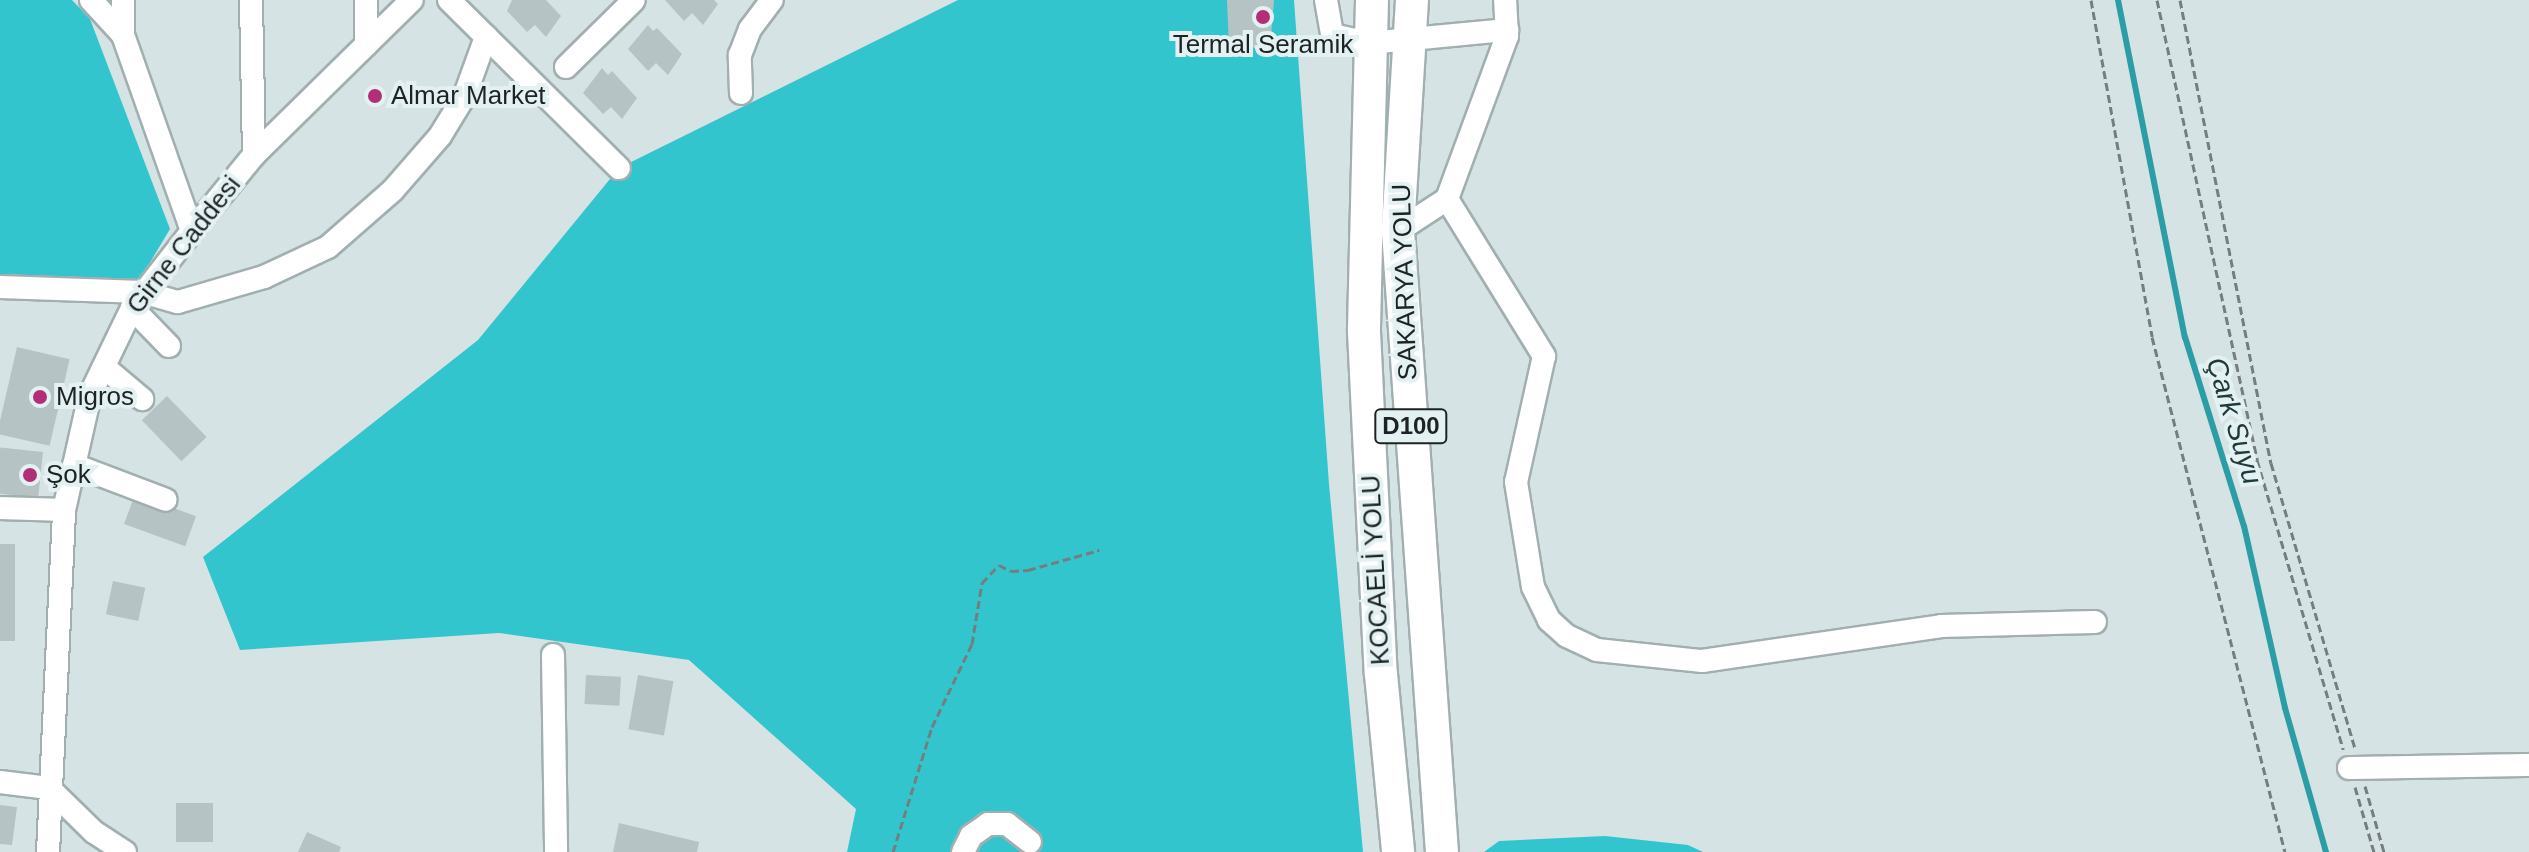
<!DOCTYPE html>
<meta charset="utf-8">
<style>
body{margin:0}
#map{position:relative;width:2529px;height:852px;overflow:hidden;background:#d6e3e4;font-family:Arial,sans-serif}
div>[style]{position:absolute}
.green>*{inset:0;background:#33c5ce}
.stream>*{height:6px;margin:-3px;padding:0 3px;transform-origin:3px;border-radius:3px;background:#2b9ea5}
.building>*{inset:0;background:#b6c3c4;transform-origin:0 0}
.path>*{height:3px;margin-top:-1.5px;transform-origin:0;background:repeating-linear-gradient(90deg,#757e7f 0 8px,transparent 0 12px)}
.roads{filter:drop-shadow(2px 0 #a2afb0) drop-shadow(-2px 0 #a2afb0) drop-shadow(0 2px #a2afb0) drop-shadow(0 -2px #a2afb0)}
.minor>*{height:22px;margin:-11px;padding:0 11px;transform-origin:11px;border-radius:11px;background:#fff}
.highway>*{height:32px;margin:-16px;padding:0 16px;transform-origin:16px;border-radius:16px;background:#fff}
.dots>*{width:22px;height:22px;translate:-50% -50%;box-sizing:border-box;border:4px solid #e3f1f2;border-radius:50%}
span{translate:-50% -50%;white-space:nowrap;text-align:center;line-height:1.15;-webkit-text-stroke:8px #e3f1f2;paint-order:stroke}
.shield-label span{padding:2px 6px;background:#e3f1f2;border:2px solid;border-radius:6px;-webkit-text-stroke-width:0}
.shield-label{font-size:24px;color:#1d2223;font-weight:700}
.poi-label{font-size:26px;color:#1d2223}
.left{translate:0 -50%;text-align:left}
.street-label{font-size:26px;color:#1d2223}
.water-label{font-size:28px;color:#20393a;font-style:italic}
</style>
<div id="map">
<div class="green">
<div style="clip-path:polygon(0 0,72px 0,90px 19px,170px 229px,139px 281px,0 276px)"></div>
<div style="clip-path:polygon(958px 0,1294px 0,1329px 484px,1363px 852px,847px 852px,856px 809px,689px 660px,499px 633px,240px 650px,203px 557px,478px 340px,619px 168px)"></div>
<div style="clip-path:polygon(1605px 836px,1688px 845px,1703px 852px,1484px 852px,1499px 841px)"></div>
</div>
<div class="stream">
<div style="left:2118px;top:0;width:344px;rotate:78.8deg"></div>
<div style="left:2185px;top:337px;width:198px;rotate:72.7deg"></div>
<div style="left:2244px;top:526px;width:187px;rotate:77.3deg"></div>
<div style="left:2285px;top:708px;width:150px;rotate:74.1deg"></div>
</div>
<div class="building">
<div style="clip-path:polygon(512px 0,546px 0,561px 16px,546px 37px,535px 25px,527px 32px,507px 11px)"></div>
<div style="clip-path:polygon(665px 0,714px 0,718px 4px,703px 25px,692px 13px,684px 21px)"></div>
<div style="clip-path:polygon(1227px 0,1274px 0,1270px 49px,1229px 46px)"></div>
<div style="clip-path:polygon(648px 25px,653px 31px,657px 28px,682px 54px,668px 75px,656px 63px,648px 71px,628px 49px)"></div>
<div style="clip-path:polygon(602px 68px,608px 75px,612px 71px,637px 98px,622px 119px,611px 107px,603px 114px,583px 93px)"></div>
<div style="left:17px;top:347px;width:54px;height:89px;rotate:13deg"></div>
<div style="left:167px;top:396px;width:57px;height:35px;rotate:46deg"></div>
<div style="left:43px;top:452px;width:46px;height:43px;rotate:96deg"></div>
<div style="left:135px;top:494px;width:65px;height:32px;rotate:20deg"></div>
<div style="left:0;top:544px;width:15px;height:97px"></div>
<div style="left:113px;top:581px;width:33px;height:34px;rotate:12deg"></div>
<div style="left:586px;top:675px;width:35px;height:29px;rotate:3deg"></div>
<div style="left:638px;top:675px;width:36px;height:55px;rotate:10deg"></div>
<div style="left:176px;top:803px;width:37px;height:39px"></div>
<div style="clip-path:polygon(0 805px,17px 807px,12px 845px,0 844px)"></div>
<div style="clip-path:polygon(619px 823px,699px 842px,697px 852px,613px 852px)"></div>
<div style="clip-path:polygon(307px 832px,341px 847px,339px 852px,298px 852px)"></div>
</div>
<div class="path">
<div style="left:2091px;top:0;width:342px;rotate:79.7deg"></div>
<div style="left:2152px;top:337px;width:532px;rotate:75.52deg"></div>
<div style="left:2157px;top:0;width:471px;rotate:77.7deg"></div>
<div style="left:2257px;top:460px;width:302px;rotate:73.4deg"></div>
<div style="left:2180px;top:0;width:472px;rotate:78.9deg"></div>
<div style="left:2271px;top:463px;width:297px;rotate:73.6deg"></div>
<div style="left:2365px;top:786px;width:69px;rotate:73.9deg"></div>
<div style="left:2355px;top:787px;width:68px;rotate:73.7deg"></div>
<div style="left:893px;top:852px;width:131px;rotate:-72.7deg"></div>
<div style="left:932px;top:727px;width:92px;rotate:-64.3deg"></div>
<div style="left:972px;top:644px;width:62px;rotate:-80.7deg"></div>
<div style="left:982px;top:583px;width:25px;rotate:-47deg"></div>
<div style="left:999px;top:565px;width:13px;rotate:27deg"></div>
<div style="left:1011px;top:571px;width:17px;rotate:-3deg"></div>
<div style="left:1028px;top:570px;width:74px;rotate:-15.7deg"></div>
</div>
<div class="roads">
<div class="minor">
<div style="left:91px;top:0;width:47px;rotate:47.6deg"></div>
<div style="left:123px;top:35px;width:208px;rotate:70.6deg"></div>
<div style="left:123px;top:0;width:35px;rotate:90deg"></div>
<div style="left:251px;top:0;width:155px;rotate:88.9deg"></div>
<div style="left:366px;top:0;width:45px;rotate:90deg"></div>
<div style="left:449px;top:0;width:239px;rotate:44.7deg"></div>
<div style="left:1326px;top:0;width:36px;rotate:80deg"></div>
<div style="left:1332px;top:35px;width:38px;rotate:12deg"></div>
<div style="left:1369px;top:43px;width:139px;rotate:-5.4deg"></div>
<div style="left:566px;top:67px;width:95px;rotate:-44.6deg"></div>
<div style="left:741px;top:93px;width:38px;rotate:-92deg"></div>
<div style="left:740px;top:55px;width:28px;rotate:-69deg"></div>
<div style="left:750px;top:29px;width:36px;rotate:-53deg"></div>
<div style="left:1447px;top:199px;width:185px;rotate:58.3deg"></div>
<div style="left:1544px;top:356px;width:129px;rotate:102.5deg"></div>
<div style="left:1516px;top:482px;width:106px;rotate:80.8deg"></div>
<div style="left:1533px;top:587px;width:37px;rotate:64deg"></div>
<div style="left:1549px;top:620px;width:24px;rotate:42deg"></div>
<div style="left:1567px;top:636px;width:33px;rotate:25deg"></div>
<div style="left:1597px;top:650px;width:106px;rotate:6deg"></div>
<div style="left:1702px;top:661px;width:242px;rotate:-8.3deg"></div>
<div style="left:1941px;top:626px;width:154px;rotate:-1.5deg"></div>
<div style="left:1398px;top:231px;width:59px;rotate:-33.1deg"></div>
<div style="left:1447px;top:199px;width:174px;rotate:-69.8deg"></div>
<div style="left:1507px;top:36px;width:36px;rotate:-93deg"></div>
<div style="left:0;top:287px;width:142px;rotate:2deg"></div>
<div style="left:142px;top:292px;width:37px;rotate:16deg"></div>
<div style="left:178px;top:302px;width:90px;rotate:-16.2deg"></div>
<div style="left:264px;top:277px;width:71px;rotate:-25.1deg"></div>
<div style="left:328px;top:247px;width:86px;rotate:-41.2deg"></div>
<div style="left:393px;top:190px;width:72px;rotate:-49deg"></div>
<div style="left:440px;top:136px;width:48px;rotate:-58.6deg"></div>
<div style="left:465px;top:95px;width:62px;rotate:-70.1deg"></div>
<div style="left:132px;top:308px;width:53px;rotate:45.8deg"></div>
<div style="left:104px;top:367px;width:50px;rotate:40.1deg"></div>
<div style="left:74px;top:465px;width:98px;rotate:20.8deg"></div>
<div style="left:0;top:508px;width:64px;rotate:1.8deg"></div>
<div style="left:553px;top:655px;width:197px;rotate:89.1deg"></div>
<div style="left:2349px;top:768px;width:180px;rotate:-1deg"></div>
<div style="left:0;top:782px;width:49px;rotate:7deg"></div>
<div style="left:49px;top:788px;width:63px;rotate:44.4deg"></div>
<div style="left:94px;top:832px;width:37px;rotate:33deg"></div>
<div style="left:48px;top:852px;width:342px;rotate:-87.3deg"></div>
<div style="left:64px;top:510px;width:118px;rotate:-77.3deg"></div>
<div style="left:90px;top:395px;width:97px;rotate:-64.2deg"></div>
<div style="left:132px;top:308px;width:98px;rotate:-52.1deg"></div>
<div style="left:192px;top:231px;width:98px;rotate:-50.8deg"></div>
<div style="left:254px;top:155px;width:221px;rotate:-44.5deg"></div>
<div style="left:963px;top:852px;width:18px;rotate:-63deg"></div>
<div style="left:971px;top:836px;width:21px;rotate:-35deg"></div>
<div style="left:988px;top:824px;width:19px"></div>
<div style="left:1007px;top:824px;width:29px;rotate:38deg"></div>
</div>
<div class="highway">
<div style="left:1372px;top:0;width:332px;rotate:91.4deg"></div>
<div style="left:1364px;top:332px;width:342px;rotate:87.2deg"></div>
<div style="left:1381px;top:674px;width:179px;rotate:84.5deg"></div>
<div style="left:1412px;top:0;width:231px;rotate:93.5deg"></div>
<div style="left:1398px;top:231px;width:623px;rotate:85.95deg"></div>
</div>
</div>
<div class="dots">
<div style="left:1263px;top:17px;background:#b22f78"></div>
<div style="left:375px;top:96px;background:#b22f78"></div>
<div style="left:40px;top:397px;background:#b22f78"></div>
<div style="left:30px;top:475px;background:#b22f78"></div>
</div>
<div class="shield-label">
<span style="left:1411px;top:426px">D100</span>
</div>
<div class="poi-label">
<span style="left:1263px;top:45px">Termal Seramik</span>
<span class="left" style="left:391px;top:96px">Almar Market</span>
<span class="left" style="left:56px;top:397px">Migros</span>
<span class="left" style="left:46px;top:475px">Şok</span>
</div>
<div class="street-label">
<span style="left:184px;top:245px;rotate:-52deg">Girne Caddesi</span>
<span style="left:1405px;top:282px;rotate:-92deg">SAKARYA YOLU</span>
<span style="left:1376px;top:570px;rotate:-93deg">KOCAELİ YOLU</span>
</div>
<div class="water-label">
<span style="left:2234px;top:421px;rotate:73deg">Çark Suyu</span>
</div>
</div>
